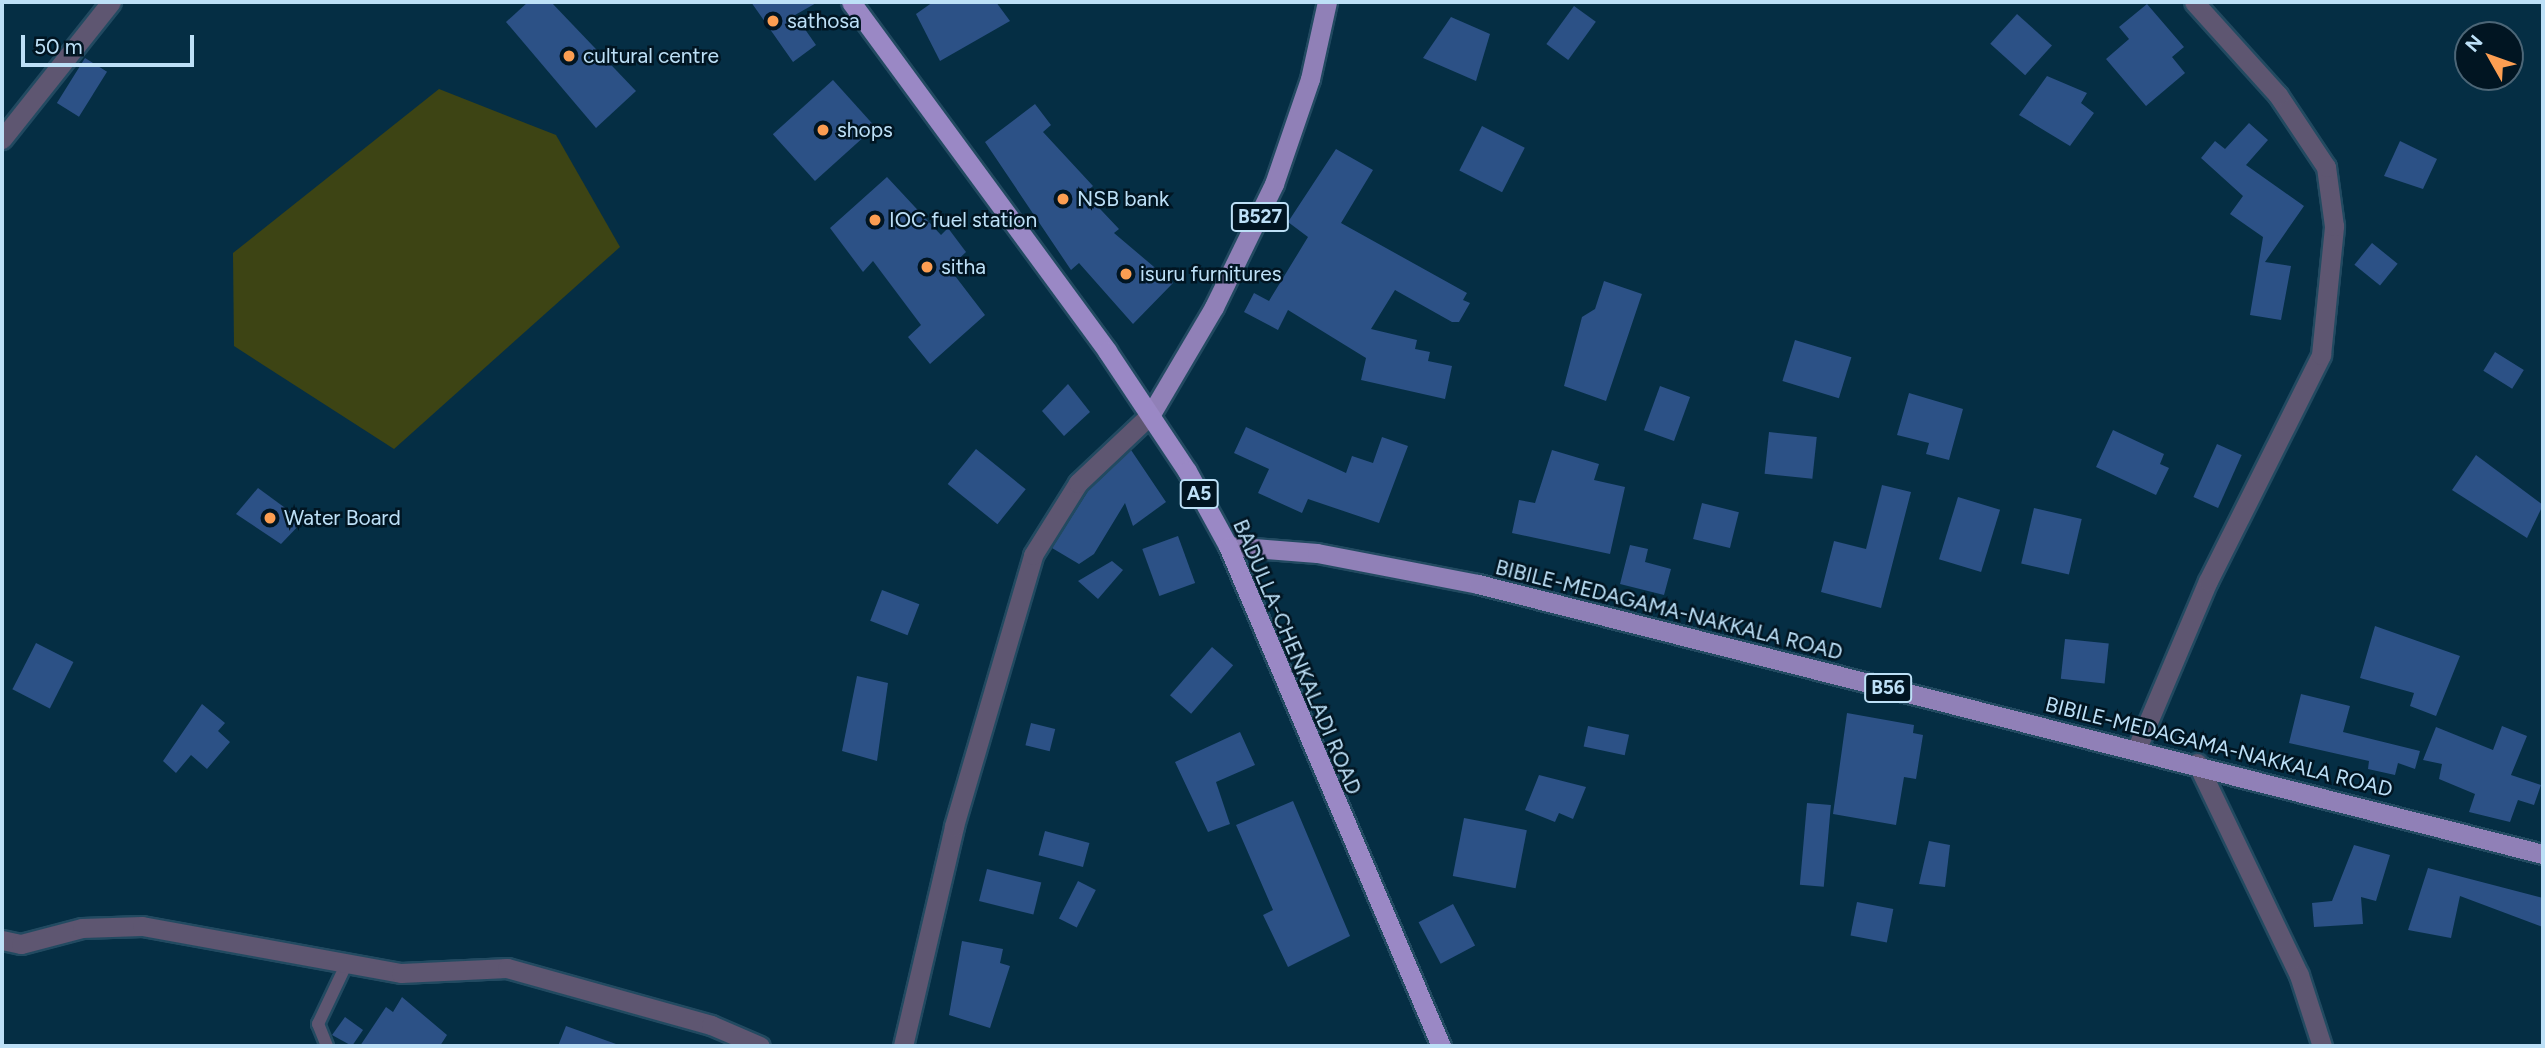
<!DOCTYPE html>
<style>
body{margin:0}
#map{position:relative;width:2545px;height:1048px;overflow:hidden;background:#052e44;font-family:Figtree,sans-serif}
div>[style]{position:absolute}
.green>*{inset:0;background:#3d4414}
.building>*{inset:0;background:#2c5186;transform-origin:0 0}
.roads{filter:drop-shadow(2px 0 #224a61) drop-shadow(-2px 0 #224a61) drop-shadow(0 2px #224a61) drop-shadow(0 -2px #224a61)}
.service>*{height:12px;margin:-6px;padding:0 6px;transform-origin:6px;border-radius:6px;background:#5e5671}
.minor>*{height:19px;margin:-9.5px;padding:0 9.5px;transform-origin:9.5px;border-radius:9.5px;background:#5e5671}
.tertiary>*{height:19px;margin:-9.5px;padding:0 9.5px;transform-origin:9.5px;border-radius:9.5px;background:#5e5671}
.primary>*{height:19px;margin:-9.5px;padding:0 9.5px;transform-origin:9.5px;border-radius:9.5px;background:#9080b7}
.trunk>*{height:19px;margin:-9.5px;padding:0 9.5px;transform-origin:9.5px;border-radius:9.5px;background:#9a88c5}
.dots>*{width:19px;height:19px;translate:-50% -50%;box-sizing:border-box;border:4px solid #011522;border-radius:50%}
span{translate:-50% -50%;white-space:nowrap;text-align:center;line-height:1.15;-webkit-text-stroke:5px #011522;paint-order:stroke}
.shield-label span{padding:2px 5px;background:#011522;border:2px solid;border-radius:5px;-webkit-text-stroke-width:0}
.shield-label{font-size:19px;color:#bde0f7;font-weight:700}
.poi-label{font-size:21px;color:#bde0f7}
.left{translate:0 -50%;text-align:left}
.street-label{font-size:21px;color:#bde0f7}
.frame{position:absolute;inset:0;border:4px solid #bde0f7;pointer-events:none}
.north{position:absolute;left:2454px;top:21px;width:70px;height:70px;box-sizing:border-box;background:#011522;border:2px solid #4c6677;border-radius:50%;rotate:310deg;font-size:19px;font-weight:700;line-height:28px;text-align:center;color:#bde0f7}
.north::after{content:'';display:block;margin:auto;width:24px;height:32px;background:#fc9e52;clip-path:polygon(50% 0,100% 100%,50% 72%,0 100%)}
.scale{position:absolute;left:21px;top:35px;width:173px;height:32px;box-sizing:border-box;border:4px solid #bde0f7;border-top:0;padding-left:9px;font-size:21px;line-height:24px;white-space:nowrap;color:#bde0f7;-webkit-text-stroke:5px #011522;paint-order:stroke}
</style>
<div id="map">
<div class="green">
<div style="clip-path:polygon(439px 89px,556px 135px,620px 247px,394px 449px,234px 346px,233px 253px)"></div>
</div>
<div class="building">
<div style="clip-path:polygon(528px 2px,551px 2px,636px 91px,596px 128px,506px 22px)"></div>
<div style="clip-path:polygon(751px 2px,818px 2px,795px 15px,816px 45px,793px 62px)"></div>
<div style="clip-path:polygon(933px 2px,996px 2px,1010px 21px,940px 61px,916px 14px)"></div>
<div style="clip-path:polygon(2147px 4px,2184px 47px,2172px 57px,2185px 73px,2146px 106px,2106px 59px,2129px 39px,2119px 27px)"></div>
<div style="left:1574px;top:6px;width:27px;height:47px;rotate:36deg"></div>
<div style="left:2017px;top:14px;width:47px;height:40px;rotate:42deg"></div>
<div style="clip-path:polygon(1451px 17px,1490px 34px,1476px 81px,1423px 58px)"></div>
<div style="left:85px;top:58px;width:26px;height:53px;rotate:32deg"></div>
<div style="clip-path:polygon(2047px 76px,2087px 93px,2081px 103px,2094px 113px,2070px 146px,2019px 115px)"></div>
<div style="left:833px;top:80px;width:63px;height:81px;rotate:48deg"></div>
<div style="clip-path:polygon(1035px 104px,1051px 125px,1043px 132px,1093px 186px,1085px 193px,1119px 229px,1114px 233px,1173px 283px,1133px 324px,1079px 263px,1071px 270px,985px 142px)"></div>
<div style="clip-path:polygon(2249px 123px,2268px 140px,2246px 165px,2304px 206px,2265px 262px,2291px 266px,2281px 320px,2250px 315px,2263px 237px,2230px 214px,2243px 196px,2201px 158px,2215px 141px,2225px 149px)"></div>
<div style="left:1482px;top:126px;width:48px;height:50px;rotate:27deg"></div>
<div style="clip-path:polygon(2400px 141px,2437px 159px,2423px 189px,2384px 176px)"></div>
<div style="clip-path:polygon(1336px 149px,1373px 170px,1341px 223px,1467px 293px,1463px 300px,1470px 303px,1459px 322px,1452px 322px,1395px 290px,1371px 329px,1417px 340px,1415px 349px,1430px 352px,1428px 361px,1452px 366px,1445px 399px,1361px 380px,1366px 358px,1288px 310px,1278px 330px,1244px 312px,1254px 293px,1269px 301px,1308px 237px,1288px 222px)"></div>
<div style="clip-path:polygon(887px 177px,941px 235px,948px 228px,966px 252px,949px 268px,985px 315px,930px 364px,908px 337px,921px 325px,873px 261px,863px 272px,830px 228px)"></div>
<div style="left:2372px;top:243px;width:33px;height:28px;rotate:39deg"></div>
<div style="clip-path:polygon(1604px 281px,1642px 294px,1606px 401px,1564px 386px,1582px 317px,1595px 309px)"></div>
<div style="left:1795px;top:340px;width:59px;height:43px;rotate:17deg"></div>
<div style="left:2495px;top:352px;width:34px;height:22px;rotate:32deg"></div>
<div style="clip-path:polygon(1068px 384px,1090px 412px,1064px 436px,1042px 411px)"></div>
<div style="left:1660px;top:386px;width:32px;height:47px;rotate:20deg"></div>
<div style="clip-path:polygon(1909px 393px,1963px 409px,1949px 460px,1926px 454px,1929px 443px,1897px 435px)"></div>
<div style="clip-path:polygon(1246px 427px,1346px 473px,1352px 456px,1373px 463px,1382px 437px,1408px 446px,1379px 523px,1308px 499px,1302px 513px,1258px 493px,1269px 469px,1234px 453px)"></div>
<div style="clip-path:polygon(2113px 430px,2164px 454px,2160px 464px,2169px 468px,2156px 495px,2096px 467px)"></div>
<div style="left:1769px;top:432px;width:48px;height:42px;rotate:6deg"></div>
<div style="left:2217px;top:444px;width:27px;height:58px;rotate:24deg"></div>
<div style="left:976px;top:449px;width:64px;height:45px;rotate:39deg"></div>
<div style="clip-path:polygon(1131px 450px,1166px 502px,1133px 526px,1125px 503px,1094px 554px,1079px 564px,1052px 548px,1088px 491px)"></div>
<div style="clip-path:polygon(1552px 450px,1599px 464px,1594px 480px,1625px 487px,1610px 554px,1512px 533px,1519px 500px,1535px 503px)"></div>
<div style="clip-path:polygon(2476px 455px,2543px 505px,2527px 538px,2452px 490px)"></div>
<div style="clip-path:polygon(1882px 485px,1911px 492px,1881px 608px,1821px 592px,1834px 541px,1866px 549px)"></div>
<div style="clip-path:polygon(258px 488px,303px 521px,281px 544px,236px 514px)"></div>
<div style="left:1958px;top:497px;width:44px;height:65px;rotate:17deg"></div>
<div style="left:1702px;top:503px;width:38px;height:37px;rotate:14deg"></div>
<div style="left:2034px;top:508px;width:49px;height:57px;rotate:13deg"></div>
<div style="left:1178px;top:536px;width:50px;height:38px;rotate:70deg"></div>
<div style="clip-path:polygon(1630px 545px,1648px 549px,1645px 562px,1671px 569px,1664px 595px,1620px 584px)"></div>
<div style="clip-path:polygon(1112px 561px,1123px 570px,1098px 599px,1078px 581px)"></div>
<div style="left:882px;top:590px;width:40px;height:33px;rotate:21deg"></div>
<div style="clip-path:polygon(2375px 626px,2460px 656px,2436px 716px,2410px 706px,2414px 693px,2360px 678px)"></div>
<div style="left:2065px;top:639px;width:44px;height:40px;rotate:6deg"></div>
<div style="left:36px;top:643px;width:42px;height:52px;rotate:27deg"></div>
<div style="left:1212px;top:647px;width:28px;height:64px;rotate:41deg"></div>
<div style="clip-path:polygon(857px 676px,888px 683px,877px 761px,842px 751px)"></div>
<div style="clip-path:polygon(2301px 694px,2350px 706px,2343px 732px,2420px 751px,2415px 769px,2398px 763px,2395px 775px,2368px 769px,2369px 761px,2289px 743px)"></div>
<div style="clip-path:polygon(202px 704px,225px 723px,218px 731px,230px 742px,207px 769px,191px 755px,176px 773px,163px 761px)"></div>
<div style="clip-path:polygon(1847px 713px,1914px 725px,1913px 733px,1923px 735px,1916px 779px,1904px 777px,1896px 825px,1833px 814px)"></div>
<div style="left:1031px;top:723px;width:25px;height:23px;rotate:14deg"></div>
<div style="left:1588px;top:726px;width:42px;height:21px;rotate:12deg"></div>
<div style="clip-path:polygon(2502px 726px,2527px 736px,2511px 775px,2541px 785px,2534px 805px,2518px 800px,2510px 822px,2469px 812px,2475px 794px,2439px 779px,2442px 764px,2423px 760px,2436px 727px,2493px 750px)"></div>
<div style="clip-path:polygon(1240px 732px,1255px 765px,1216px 782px,1230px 824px,1208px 832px,1175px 762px)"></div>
<div style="clip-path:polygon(1539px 775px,1586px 787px,1573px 819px,1559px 813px,1555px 822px,1525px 810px)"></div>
<div style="clip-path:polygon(1293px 801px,1350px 936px,1288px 967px,1263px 915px,1273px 910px,1236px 825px)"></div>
<div style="left:1807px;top:803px;width:24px;height:82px;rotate:5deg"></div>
<div style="left:1464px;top:818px;width:64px;height:59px;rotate:11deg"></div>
<div style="left:1045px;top:831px;width:46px;height:25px;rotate:15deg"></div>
<div style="clip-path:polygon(1929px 841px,1950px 845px,1945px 887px,1919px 884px)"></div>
<div style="clip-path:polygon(2354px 845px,2390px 855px,2376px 901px,2361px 897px,2363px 924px,2314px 927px,2312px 903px,2332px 901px)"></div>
<div style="clip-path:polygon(2428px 868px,2543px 898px,2543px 927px,2460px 896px,2451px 938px,2408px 930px)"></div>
<div style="left:987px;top:869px;width:56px;height:33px;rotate:14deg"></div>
<div style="left:1078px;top:881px;width:20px;height:42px;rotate:27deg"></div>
<div style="left:1857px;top:902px;width:37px;height:34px;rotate:11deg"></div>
<div style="left:1453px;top:904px;width:47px;height:39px;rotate:62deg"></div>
<div style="clip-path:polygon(962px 941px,1003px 949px,1000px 963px,1010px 966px,990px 1028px,949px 1015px)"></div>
<div style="clip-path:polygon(402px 997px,447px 1035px,440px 1046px,360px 1046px,386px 1007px,393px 1012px)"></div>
<div style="clip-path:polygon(345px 1017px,363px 1030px,352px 1046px,332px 1035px)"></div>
<div style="clip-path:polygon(566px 1026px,616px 1044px,616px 1046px,558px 1046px)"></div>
</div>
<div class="roads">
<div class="service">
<div style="left:327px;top:1046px;width:24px;rotate:-112deg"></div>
<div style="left:318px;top:1024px;width:65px;rotate:-64.6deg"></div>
</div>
<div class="minor">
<div style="left:2px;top:139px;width:175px;rotate:-51.5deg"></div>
<div style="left:2137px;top:748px;width:181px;rotate:-67deg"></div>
<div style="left:2208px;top:581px;width:253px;rotate:-63.4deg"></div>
<div style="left:2321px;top:355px;width:130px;rotate:-84.2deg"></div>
<div style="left:2334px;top:226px;width:60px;rotate:-97.7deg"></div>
<div style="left:2326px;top:167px;width:87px;rotate:-123.7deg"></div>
<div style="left:2278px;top:95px;width:125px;rotate:-132.1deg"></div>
<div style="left:2197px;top:763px;width:235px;rotate:64.3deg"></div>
<div style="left:2299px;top:975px;width:75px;rotate:72.1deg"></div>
<div style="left:2px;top:940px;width:19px;rotate:12deg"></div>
<div style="left:21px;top:944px;width:63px;rotate:-14.7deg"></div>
<div style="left:82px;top:928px;width:60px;rotate:-1.9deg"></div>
<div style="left:142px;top:926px;width:263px;rotate:10.3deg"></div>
<div style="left:401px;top:973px;width:106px;rotate:-2.7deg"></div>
<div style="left:507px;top:968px;width:212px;rotate:15.6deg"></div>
<div style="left:711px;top:1025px;width:53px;rotate:23.2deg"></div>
</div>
<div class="tertiary">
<div style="left:903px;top:1046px;width:226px;rotate:-76.9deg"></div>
<div style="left:954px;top:826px;width:282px;rotate:-73.7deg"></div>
<div style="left:1033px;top:555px;width:85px;rotate:-58deg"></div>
<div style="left:1078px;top:483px;width:100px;rotate:-43.4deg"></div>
</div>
<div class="primary">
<div style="left:1151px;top:414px;width:124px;rotate:-59.5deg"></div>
<div style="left:1214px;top:307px;width:137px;rotate:-64deg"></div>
<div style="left:1274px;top:184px;width:111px;rotate:-71.1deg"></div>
<div style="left:1310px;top:79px;width:79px;rotate:-77.6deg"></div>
<div style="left:1228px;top:546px;width:89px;rotate:4.5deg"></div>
<div style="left:1317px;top:553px;width:164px;rotate:10.9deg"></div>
<div style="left:1478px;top:584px;width:1099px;rotate:14.23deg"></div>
</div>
<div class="trunk">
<div style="left:851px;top:2px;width:433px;rotate:53.7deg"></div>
<div style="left:1107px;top:351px;width:144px;rotate:56.3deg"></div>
<div style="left:1187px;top:471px;width:85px;rotate:61.3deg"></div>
<div style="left:1228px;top:546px;width:543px;rotate:66.93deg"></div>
</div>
</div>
<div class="dots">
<div style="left:773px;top:21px;background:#fc9e52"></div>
<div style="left:569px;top:56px;background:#fc9e52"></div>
<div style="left:823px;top:130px;background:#fc9e52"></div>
<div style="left:1063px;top:199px;background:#fc9e52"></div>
<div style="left:875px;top:220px;background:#fc9e52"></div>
<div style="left:927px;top:267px;background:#fc9e52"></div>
<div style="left:1126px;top:274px;background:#fc9e52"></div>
<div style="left:270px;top:518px;background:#fc9e52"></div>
</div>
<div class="shield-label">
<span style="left:1260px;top:217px">B527</span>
<span style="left:1199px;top:494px">A5</span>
<span style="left:1888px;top:688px">B56</span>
</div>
<div class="poi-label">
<span class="left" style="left:787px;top:21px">sathosa</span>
<span class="left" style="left:583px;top:56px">cultural centre</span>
<span class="left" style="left:837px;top:130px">shops</span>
<span class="left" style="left:1077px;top:199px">NSB bank</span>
<span class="left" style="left:889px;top:220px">IOC fuel station</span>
<span class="left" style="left:941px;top:267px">sitha</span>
<span class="left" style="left:1140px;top:274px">isuru furnitures</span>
<span class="left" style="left:284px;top:518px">Water Board</span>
</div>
<div class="street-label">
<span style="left:1669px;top:610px;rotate:14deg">BIBILE-MEDAGAMA-NAKKALA ROAD</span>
<span style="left:1297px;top:657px;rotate:67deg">BADULLA-CHENKALADI ROAD</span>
<span style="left:2219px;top:747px;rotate:14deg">BIBILE-MEDAGAMA-NAKKALA ROAD</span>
</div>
<div class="frame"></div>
<div class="north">N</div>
<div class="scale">50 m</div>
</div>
